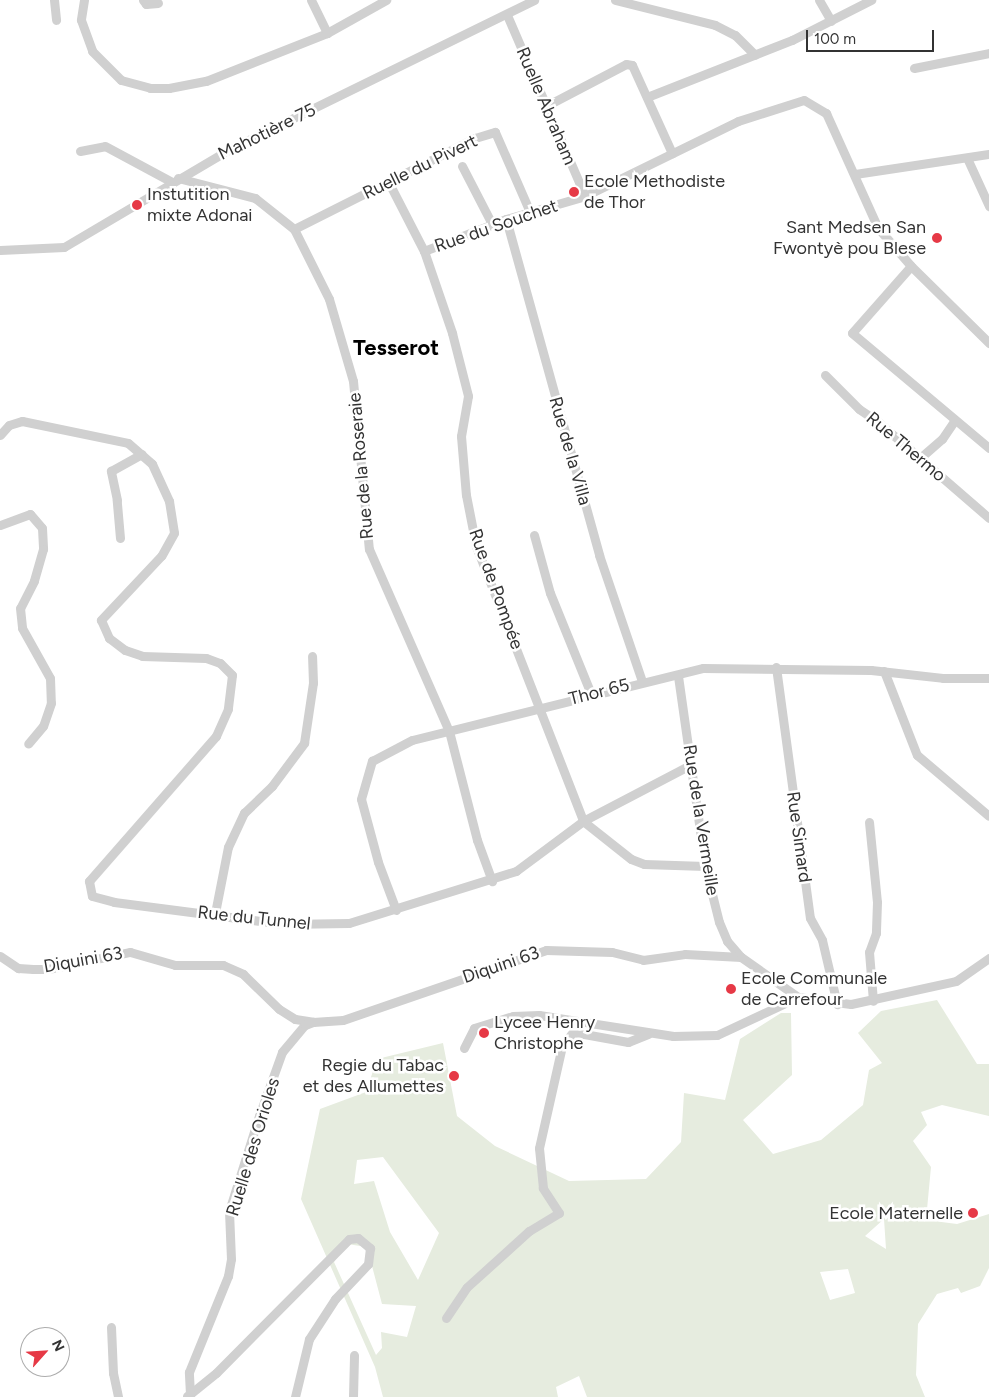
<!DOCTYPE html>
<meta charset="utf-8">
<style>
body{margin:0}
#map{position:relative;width:989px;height:1397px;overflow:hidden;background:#fff;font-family:Figtree,sans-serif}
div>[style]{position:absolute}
.green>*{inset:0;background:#e6ecdf}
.minor>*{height:9px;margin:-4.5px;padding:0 4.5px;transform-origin:4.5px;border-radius:4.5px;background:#d0d0d0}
.dots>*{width:14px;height:14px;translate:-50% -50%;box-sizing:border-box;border:2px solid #fff;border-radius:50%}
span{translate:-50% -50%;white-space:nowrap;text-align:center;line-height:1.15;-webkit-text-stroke:5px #fff;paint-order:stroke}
.street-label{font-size:18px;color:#333}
.poi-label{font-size:18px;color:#333}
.left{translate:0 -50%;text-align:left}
.right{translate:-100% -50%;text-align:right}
.district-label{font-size:22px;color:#000;font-weight:700}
.north{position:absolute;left:20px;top:1327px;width:50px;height:50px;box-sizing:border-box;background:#fff;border:1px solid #adadad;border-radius:50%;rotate:64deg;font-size:14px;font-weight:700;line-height:20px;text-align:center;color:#333}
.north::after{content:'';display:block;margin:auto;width:18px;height:22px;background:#e63946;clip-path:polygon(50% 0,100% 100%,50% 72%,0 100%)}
.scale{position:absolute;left:806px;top:30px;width:128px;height:22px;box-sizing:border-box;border:2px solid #333;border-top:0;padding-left:6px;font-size:15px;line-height:18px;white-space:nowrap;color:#333;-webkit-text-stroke:4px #fff;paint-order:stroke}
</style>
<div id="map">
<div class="green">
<div style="clip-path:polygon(evenodd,937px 1000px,977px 1064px,989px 1064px,989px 1116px,942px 1105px,921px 1112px,927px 1125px,913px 1141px,931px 1167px,926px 1220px,957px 1224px,989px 1214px,989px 1268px,980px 1286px,961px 1293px,958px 1288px,937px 1294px,918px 1324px,916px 1375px,925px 1397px,587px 1397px,579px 1376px,556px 1387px,558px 1397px,383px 1397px,375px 1367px,301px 1199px,320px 1109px,366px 1092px,377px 1059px,443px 1043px,457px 1116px,495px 1146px,569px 1181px,646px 1179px,681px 1142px,684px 1093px,725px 1100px,740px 1039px,781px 1013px,791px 1013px,792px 1075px,743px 1120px,773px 1154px,821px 1140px,863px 1105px,869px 1070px,882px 1063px,858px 1033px,881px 1011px,937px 1000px,383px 1157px,439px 1233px,418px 1280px,390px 1232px,374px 1181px,354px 1184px,357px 1160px,383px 1157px,937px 1000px,884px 1219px,886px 1249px,865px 1236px,884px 1219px,937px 1000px,347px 1244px,367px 1247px,382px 1304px,416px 1306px,407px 1337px,381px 1332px,382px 1348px,376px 1355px,334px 1262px,347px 1244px,937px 1000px,848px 1269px,855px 1293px,830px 1300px,820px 1272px,848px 1269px)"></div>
</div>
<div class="minor">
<div style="left:54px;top:0;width:20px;rotate:84deg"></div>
<div style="left:84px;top:0;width:20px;rotate:99deg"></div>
<div style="left:81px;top:20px;width:33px;rotate:70deg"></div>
<div style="left:92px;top:51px;width:41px;rotate:45deg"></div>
<div style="left:121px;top:80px;width:30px;rotate:15deg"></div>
<div style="left:150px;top:88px;width:19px"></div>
<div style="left:169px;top:88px;width:38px;rotate:-11deg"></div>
<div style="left:206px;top:81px;width:130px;rotate:-21.6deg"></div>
<div style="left:327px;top:33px;width:68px;rotate:-29.2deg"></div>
<div style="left:143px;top:0;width:5px;rotate:53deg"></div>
<div style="left:146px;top:4px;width:12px;rotate:-5deg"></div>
<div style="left:311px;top:0;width:37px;rotate:64deg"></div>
<div style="left:615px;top:0;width:103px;rotate:14deg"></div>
<div style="left:715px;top:25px;width:22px;rotate:27deg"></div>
<div style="left:735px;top:35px;width:28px;rotate:45deg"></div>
<div style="left:819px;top:0;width:24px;rotate:60deg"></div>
<div style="left:507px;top:15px;width:197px;rotate:66.7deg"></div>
<div style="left:914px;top:68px;width:76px;rotate:-11.3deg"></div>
<div style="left:647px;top:97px;width:156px;rotate:-21.5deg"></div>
<div style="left:792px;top:40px;width:89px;rotate:-26.9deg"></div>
<div style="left:546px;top:106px;width:90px;rotate:-27.7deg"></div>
<div style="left:626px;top:64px;width:6px;rotate:9deg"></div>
<div style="left:632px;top:65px;width:97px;rotate:65.6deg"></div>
<div style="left:80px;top:151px;width:25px;rotate:-11deg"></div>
<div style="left:105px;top:146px;width:76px;rotate:28.2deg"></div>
<div style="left:967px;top:158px;width:53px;rotate:65.4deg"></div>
<div style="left:462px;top:166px;width:65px;rotate:62.7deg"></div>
<div style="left:855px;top:174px;width:135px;rotate:-8.5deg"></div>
<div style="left:178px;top:178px;width:80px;rotate:14.6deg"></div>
<div style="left:255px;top:198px;width:50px;rotate:38.5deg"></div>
<div style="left:294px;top:229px;width:78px;rotate:63.4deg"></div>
<div style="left:329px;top:299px;width:85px;rotate:73.7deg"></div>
<div style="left:353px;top:381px;width:169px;rotate:84.6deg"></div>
<div style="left:369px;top:549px;width:199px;rotate:66.3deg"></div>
<div style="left:449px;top:731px;width:113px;rotate:75.6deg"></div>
<div style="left:477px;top:840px;width:44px;rotate:69.9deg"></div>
<div style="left:389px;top:183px;width:76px;rotate:62.8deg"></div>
<div style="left:424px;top:251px;width:87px;rotate:71.1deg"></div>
<div style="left:452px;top:333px;width:65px;rotate:75.7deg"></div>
<div style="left:468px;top:396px;width:41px;rotate:99.9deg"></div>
<div style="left:461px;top:436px;width:59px;rotate:85.2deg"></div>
<div style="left:466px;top:495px;width:52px;rotate:78.9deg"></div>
<div style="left:476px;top:546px;width:295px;rotate:68.7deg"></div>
<div style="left:583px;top:821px;width:61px;rotate:38.4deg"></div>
<div style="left:631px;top:859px;width:14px;rotate:21deg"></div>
<div style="left:644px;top:864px;width:61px;rotate:1.9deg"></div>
<div style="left:506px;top:219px;width:349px;rotate:74.5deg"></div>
<div style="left:599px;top:555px;width:133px;rotate:71.2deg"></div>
<div style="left:294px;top:229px;width:203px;rotate:-26.7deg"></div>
<div style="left:475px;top:138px;width:21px;rotate:-17deg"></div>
<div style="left:495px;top:132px;width:87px;rotate:66.4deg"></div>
<div style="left:0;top:250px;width:64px;rotate:-2.7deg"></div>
<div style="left:64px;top:247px;width:191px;rotate:-30.6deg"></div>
<div style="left:228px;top:150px;width:341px;rotate:-26.1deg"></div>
<div style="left:424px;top:251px;width:88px;rotate:-21.3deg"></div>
<div style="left:506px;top:219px;width:82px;rotate:-16.2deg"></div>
<div style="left:585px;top:196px;width:170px;rotate:-26.1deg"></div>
<div style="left:738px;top:121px;width:69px;rotate:-17.7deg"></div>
<div style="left:804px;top:100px;width:26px;rotate:31deg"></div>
<div style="left:826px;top:113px;width:126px;rotate:65.7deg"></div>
<div style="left:878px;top:228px;width:50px;rotate:49deg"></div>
<div style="left:911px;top:266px;width:110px;rotate:44.6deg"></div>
<div style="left:911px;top:266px;width:89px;rotate:131.4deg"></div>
<div style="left:852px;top:333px;width:179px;rotate:40deg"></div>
<div style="left:825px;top:375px;width:48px;rotate:45deg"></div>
<div style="left:859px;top:409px;width:22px;rotate:34deg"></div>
<div style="left:877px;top:421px;width:148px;rotate:40.9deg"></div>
<div style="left:0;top:435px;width:13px;rotate:-48deg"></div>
<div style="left:9px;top:425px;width:14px;rotate:-17deg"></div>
<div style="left:22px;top:421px;width:108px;rotate:11.7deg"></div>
<div style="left:128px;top:443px;width:32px;rotate:41deg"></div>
<div style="left:152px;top:464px;width:41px;rotate:65.3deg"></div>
<div style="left:169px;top:501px;width:32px;rotate:81deg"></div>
<div style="left:174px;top:533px;width:26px;rotate:119deg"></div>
<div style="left:161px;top:556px;width:88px;rotate:133.2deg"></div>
<div style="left:101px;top:620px;width:20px;rotate:66deg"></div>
<div style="left:109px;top:638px;width:20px;rotate:37deg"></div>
<div style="left:125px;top:650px;width:18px;rotate:19deg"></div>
<div style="left:142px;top:656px;width:64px;rotate:1.8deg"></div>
<div style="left:206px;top:658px;width:15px;rotate:20deg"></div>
<div style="left:220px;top:663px;width:17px;rotate:45deg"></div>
<div style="left:232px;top:675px;width:34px;rotate:97deg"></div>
<div style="left:228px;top:709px;width:30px;rotate:114deg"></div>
<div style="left:216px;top:736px;width:193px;rotate:131.2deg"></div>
<div style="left:89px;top:881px;width:15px;rotate:79deg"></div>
<div style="left:92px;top:896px;width:23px;rotate:15deg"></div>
<div style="left:114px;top:902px;width:171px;rotate:7.4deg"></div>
<div style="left:284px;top:924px;width:65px;rotate:-0.9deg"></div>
<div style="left:349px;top:923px;width:175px;rotate:-17.3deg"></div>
<div style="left:516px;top:871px;width:84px;rotate:-36.7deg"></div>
<div style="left:583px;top:821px;width:123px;rotate:-27.6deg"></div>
<div style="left:920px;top:458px;width:29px;rotate:-41deg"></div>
<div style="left:942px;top:439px;width:23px;rotate:-56deg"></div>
<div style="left:0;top:525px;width:32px;rotate:-20deg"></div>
<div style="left:30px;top:514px;width:18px;rotate:49deg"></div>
<div style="left:42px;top:528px;width:21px;rotate:87deg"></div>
<div style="left:43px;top:549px;width:33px;rotate:106deg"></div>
<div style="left:34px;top:581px;width:30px;rotate:117deg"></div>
<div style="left:20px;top:608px;width:20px;rotate:84deg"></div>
<div style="left:22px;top:628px;width:57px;rotate:60.8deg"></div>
<div style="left:50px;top:678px;width:25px;rotate:88deg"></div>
<div style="left:51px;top:703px;width:24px;rotate:109deg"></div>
<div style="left:43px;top:726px;width:23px;rotate:130deg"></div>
<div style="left:534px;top:535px;width:60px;rotate:74.6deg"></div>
<div style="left:550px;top:593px;width:109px;rotate:67.9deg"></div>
<div style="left:120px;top:538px;width:38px;rotate:-95deg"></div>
<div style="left:117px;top:500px;width:30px;rotate:-102deg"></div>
<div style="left:111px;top:471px;width:35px;rotate:-29deg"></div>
<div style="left:776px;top:667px;width:253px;rotate:82.3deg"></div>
<div style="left:810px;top:918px;width:25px;rotate:61deg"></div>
<div style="left:822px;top:940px;width:66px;rotate:76.8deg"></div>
<div style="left:884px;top:671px;width:90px;rotate:68.6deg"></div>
<div style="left:917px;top:755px;width:94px;rotate:40.3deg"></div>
<div style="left:678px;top:676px;width:192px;rotate:81.9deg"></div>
<div style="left:705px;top:866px;width:58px;rotate:76deg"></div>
<div style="left:719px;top:922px;width:21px;rotate:67deg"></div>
<div style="left:727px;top:941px;width:21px;rotate:49deg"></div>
<div style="left:869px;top:822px;width:80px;rotate:84.3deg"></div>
<div style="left:877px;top:902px;width:31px;rotate:92deg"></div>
<div style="left:876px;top:933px;width:20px;rotate:110deg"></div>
<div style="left:869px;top:952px;width:49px;rotate:85.3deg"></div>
<div style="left:396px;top:910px;width:51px;rotate:-110.6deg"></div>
<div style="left:378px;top:862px;width:65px;rotate:-105.1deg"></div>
<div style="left:361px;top:799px;width:40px;rotate:-74deg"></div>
<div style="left:372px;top:761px;width:45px;rotate:-27.7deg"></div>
<div style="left:412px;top:740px;width:300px;rotate:-13.9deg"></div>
<div style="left:703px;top:668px;width:168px;rotate:0.7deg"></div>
<div style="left:871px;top:670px;width:72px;rotate:6.3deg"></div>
<div style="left:943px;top:678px;width:46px"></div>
<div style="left:215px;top:913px;width:67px;rotate:-78.9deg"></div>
<div style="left:228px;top:847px;width:38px;rotate:-65deg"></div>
<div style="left:244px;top:813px;width:39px;rotate:-44deg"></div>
<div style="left:272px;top:786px;width:54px;rotate:-53.3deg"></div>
<div style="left:304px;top:743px;width:61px;rotate:-81.5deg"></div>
<div style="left:313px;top:683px;width:27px;rotate:-92deg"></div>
<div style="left:0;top:956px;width:22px;rotate:34deg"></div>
<div style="left:18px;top:968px;width:15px;rotate:4deg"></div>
<div style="left:33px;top:969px;width:15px"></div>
<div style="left:48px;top:969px;width:84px;rotate:-11.7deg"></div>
<div style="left:130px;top:952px;width:47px;rotate:16.1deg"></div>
<div style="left:175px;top:965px;width:48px"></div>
<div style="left:223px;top:965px;width:22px;rotate:24deg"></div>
<div style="left:243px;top:974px;width:50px;rotate:44.2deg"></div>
<div style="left:279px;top:1009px;width:19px;rotate:32deg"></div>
<div style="left:295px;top:1019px;width:18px;rotate:9deg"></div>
<div style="left:313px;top:1022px;width:30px;rotate:-4deg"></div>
<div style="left:343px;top:1020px;width:215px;rotate:-19deg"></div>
<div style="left:546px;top:950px;width:66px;rotate:1.7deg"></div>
<div style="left:612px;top:952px;width:32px;rotate:14deg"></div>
<div style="left:643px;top:960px;width:42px;rotate:-8.1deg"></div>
<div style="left:685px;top:954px;width:56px;rotate:3.1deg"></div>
<div style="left:741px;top:957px;width:70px;rotate:35.1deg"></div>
<div style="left:798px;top:997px;width:53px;rotate:7.5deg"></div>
<div style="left:851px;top:1004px;width:107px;rotate:-12.4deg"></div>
<div style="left:956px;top:981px;width:40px;rotate:-34.9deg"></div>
<div style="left:464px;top:1048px;width:22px;rotate:-63deg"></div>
<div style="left:474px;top:1028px;width:41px;rotate:-17.1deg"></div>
<div style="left:513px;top:1016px;width:26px;rotate:-2deg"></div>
<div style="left:539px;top:1015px;width:136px;rotate:8.9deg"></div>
<div style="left:673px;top:1036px;width:44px;rotate:-1.3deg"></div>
<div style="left:717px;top:1035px;width:89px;rotate:-25.1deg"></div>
<div style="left:446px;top:1318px;width:37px;rotate:-56deg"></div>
<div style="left:467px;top:1287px;width:84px;rotate:-42.1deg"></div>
<div style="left:529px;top:1231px;width:35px;rotate:-31deg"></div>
<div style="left:559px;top:1213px;width:30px;rotate:-123deg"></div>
<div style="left:543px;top:1188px;width:40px;rotate:-95.7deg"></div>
<div style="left:539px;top:1148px;width:105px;rotate:-77.3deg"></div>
<div style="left:562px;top:1046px;width:18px;rotate:-52deg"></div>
<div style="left:573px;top:1032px;width:56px;rotate:10.3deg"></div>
<div style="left:628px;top:1042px;width:22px;rotate:-22deg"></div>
<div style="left:111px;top:1327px;width:46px;rotate:87.5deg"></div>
<div style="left:113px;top:1373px;width:25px;rotate:78deg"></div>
<div style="left:190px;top:1394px;width:33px;rotate:-39deg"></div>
<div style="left:216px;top:1373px;width:189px;rotate:-45.2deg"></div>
<div style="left:349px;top:1239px;width:9px;rotate:-6deg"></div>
<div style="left:358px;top:1238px;width:16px;rotate:40deg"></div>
<div style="left:370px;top:1248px;width:16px;rotate:97deg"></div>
<div style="left:368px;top:1264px;width:48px;rotate:133.3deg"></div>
<div style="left:335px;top:1299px;width:48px;rotate:123deg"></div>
<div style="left:309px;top:1339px;width:60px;rotate:103.6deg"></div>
<div style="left:187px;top:1396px;width:4px;rotate:-34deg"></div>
<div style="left:190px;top:1394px;width:22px;rotate:-93deg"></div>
<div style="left:189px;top:1372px;width:104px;rotate:-67.9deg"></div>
<div style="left:228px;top:1276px;width:17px;rotate:-80deg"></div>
<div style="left:231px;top:1259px;width:48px;rotate:-92.4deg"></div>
<div style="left:229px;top:1211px;width:100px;rotate:-72.5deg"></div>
<div style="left:259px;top:1116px;width:68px;rotate:-70.2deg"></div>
<div style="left:282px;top:1052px;width:35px;rotate:-50deg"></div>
<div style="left:305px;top:1025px;width:9px;rotate:-21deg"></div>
<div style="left:353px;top:1397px;width:42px;rotate:-88.6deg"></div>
</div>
<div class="dots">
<div style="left:574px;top:192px;background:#e63946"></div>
<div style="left:137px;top:205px;background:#e63946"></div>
<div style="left:937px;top:238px;background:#e63946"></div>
<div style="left:731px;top:989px;background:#e63946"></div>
<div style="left:484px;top:1033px;background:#e63946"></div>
<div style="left:454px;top:1076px;background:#e63946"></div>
<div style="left:973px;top:1213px;background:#e63946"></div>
</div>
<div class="street-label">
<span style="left:546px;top:106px;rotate:67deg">Ruelle Abraham</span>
<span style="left:267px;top:132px;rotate:-26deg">Mahotière 75</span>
<span style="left:420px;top:167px;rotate:-26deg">Ruelle du Pivert</span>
<span style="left:496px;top:226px;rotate:-19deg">Rue du Souchet</span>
<span style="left:906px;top:447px;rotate:40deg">Rue Thermo</span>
<span style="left:570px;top:451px;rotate:74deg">Rue de la Villa</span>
<span style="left:361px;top:466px;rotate:-95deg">Rue de la Roseraie</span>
<span style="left:496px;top:589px;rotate:70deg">Rue de Pompée</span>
<span style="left:599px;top:692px;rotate:-14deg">Thor 65</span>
<span style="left:701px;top:820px;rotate:81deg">Rue de la Vermeille</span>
<span style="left:799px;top:837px;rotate:82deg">Rue Simard</span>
<span style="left:254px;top:918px;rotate:6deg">Rue du Tunnel</span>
<span style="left:83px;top:960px;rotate:-10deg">Diquini 63</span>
<span style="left:501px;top:965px;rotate:-19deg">Diquini 63</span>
<span style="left:253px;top:1147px;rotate:-73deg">Ruelle des Orioles</span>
</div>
<div class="poi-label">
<span class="left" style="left:584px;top:192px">Ecole Methodiste<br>de Thor</span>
<span class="left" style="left:147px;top:205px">Instutition<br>mixte Adonai</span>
<span class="right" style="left:926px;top:238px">Sant Medsen San<br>Fwontyè pou Blese</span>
<span class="left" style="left:741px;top:989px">Ecole Communale<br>de Carrefour</span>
<span class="left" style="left:494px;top:1033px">Lycee Henry<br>Christophe</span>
<span class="right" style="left:444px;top:1076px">Regie du Tabac<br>et des Allumettes</span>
<span class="right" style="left:963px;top:1213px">Ecole Maternelle</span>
</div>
<div class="district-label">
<span style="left:396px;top:348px">Tesserot</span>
</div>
<div class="north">N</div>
<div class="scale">100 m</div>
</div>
